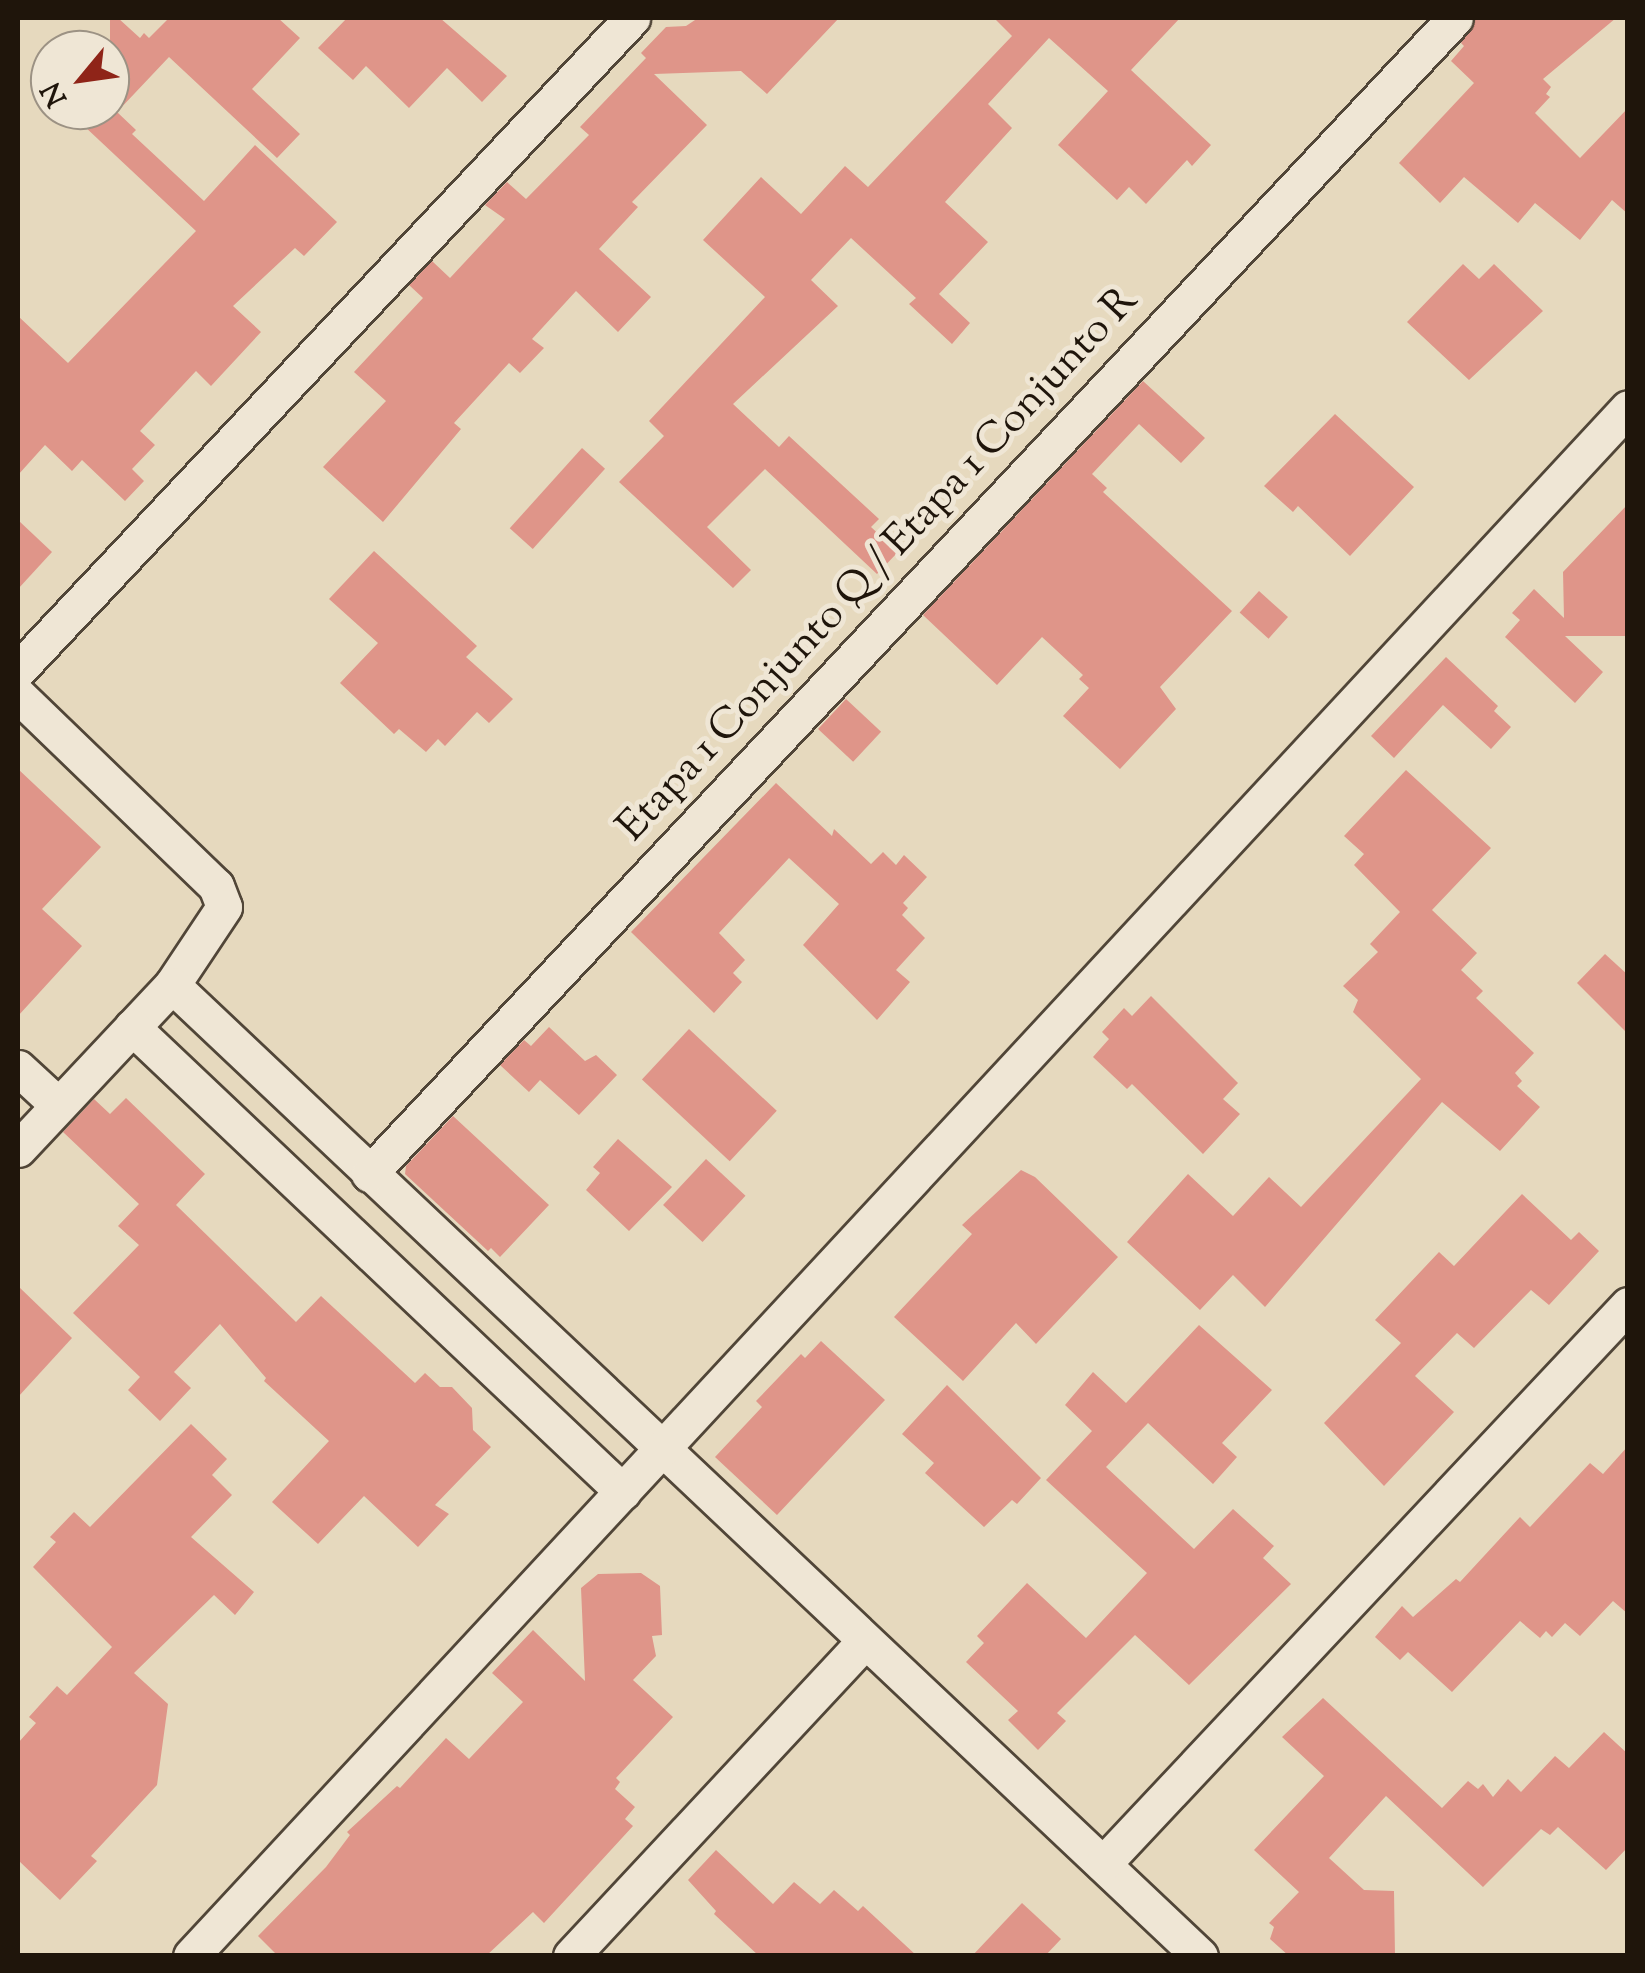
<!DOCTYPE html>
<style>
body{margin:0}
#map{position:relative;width:1645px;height:1973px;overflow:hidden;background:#e6d9be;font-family:"Sorts Mill Goudy",serif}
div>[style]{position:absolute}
.building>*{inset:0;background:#df9589;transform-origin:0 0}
.roads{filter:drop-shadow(2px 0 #514638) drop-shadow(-2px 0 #514638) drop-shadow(0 2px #514638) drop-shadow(0 -2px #514638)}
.minor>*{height:35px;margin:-17.5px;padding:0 17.5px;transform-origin:17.5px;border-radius:17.5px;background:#efe6d5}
span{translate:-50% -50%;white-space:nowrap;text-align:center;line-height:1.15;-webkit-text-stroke:10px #efe6d5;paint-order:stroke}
.street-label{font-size:42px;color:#1f150b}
.frame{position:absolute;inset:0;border:20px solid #1f150b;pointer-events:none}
.north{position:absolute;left:30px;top:30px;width:100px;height:100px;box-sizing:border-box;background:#efe6d5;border:2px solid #9c9284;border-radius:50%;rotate:241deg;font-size:28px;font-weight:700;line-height:40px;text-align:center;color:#1f150b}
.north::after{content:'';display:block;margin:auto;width:35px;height:45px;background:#8f2418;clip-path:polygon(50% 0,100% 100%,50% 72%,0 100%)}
</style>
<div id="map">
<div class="building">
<div style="clip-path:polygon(110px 18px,118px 18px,140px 38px,144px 33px,149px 38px,169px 18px,278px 18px,300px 38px,252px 89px,300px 134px,277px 158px,169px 57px,117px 112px,136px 130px,132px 134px,204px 201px,255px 145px,337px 222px,304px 256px,295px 248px,233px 306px,261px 332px,211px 386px,196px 371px,140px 431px,155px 445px,132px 469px,144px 481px,125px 501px,82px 460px,72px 471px,45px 445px,18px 475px,18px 316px,68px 363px,196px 231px,67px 110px,110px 110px)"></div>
<div style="clip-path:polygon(347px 18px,440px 18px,507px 76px,482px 102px,447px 68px,409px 108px,366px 66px,353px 80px,318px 48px)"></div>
<div style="clip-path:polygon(698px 18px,839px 18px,767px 94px,741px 71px,654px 74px,707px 125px,632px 202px,638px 207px,599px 249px,651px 297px,618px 332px,576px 291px,532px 339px,544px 348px,520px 373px,509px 363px,454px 423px,461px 429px,383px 522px,323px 467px,386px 401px,354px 372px,423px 298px,409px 285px,432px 261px,450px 278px,505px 219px,485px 205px,507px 182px,526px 199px,589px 135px,580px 127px,646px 58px,641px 53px,666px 27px,686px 26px)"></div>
<div style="clip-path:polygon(994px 18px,1180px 18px,1131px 70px,1211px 145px,1192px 166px,1187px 160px,1146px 204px,1129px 187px,1117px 200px,1058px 145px,1108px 91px,1049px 38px,988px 104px,1012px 128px,945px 202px,988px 242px,939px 294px,970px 323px,952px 344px,909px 304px,916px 298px,851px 238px,811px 280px,838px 306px,733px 404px,779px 447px,789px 436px,879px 519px,871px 527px,898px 552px,877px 574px,765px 469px,707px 527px,751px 570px,733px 588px,619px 482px,664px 436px,649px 421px,765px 297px,703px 240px,761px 177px,801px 214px,845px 166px,868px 187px,1012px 36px)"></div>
<div style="clip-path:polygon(1476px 18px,1616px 18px,1543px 79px,1551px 87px,1546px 94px,1550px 97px,1535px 113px,1580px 158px,1628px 108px,1628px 214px,1612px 200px,1580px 240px,1535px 203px,1518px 223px,1464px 177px,1440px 203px,1399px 163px,1474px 83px,1451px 61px,1464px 46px,1461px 43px)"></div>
<div style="clip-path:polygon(1463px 264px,1479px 279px,1494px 264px,1543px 311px,1469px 380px,1407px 322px)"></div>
<div style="clip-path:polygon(1143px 381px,1205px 438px,1181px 463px,1139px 424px,1092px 474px,1107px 488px,1103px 492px,1232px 611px,1160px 687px,1176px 709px,1120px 769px,1063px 716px,1089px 688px,1079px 679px,1083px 675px,1042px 637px,997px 685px,923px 615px)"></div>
<div style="clip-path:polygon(1335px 414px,1414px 487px,1350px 556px,1298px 506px,1293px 512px,1264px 486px)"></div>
<div style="left:582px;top:448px;width:31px;height:108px;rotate:42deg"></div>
<div style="clip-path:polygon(1628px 504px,1628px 636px,1565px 636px,1603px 672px,1575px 703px,1505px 637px,1520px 620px,1512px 613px,1534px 589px,1564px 618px,1563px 572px)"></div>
<div style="clip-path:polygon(18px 520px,52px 552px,18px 589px)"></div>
<div style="clip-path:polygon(374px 551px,477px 646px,466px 657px,513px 699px,489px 723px,477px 712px,445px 746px,438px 739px,426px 752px,399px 729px,394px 734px,340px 683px,378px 643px,329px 599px)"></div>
<div style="left:1259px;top:591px;width:39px;height:29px;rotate:42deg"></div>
<div style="clip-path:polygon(1446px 657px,1498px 706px,1494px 711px,1511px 727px,1491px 749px,1443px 705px,1394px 758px,1371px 736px)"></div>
<div style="left:846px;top:699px;width:48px;height:41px;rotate:43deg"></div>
<div style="clip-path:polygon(18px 769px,101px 847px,42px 909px,82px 946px,18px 1016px)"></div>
<div style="clip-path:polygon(1406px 770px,1491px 848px,1432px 910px,1477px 953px,1461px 970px,1483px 991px,1476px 998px,1534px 1053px,1515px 1073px,1522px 1081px,1517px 1086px,1540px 1107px,1500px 1151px,1442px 1102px,1265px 1307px,1233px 1275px,1200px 1310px,1127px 1242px,1188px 1174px,1233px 1216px,1269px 1177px,1301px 1207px,1421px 1079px,1353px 1012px,1358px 1000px,1343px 986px,1378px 952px,1370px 944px,1400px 912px,1354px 865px,1364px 854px,1344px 836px)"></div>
<div style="clip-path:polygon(776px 783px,832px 836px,834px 829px,871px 864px,883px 852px,896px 865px,904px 855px,927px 877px,903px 903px,908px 908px,902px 915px,925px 938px,896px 970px,910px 982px,877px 1020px,803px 945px,839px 904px,789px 858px,719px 933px,745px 960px,733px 973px,742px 982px,714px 1013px,631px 932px)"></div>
<div style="clip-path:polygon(1605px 954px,1628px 975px,1628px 1034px,1577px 983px)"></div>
<div style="clip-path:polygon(1151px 996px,1238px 1083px,1223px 1099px,1240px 1114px,1203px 1154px,1132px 1084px,1127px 1089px,1093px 1057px,1109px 1039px,1102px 1032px,1124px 1008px,1132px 1016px)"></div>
<div style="clip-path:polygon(549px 1027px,585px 1061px,596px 1055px,617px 1075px,579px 1115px,540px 1080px,529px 1092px,500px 1065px,524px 1040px,531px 1046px)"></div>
<div style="left:689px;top:1029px;width:120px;height:69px;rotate:43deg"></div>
<div style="clip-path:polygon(126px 1098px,205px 1174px,176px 1205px,296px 1322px,321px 1296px,415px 1383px,425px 1373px,440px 1387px,452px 1387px,472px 1408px,473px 1430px,491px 1447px,435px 1505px,449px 1514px,418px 1547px,364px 1496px,318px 1544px,272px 1502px,329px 1441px,264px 1381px,266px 1378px,220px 1324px,174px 1372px,191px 1388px,160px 1421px,128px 1390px,140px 1377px,73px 1313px,139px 1245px,118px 1226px,139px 1204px,63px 1132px,94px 1099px,110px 1114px)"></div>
<div style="clip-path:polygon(453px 1116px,549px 1205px,500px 1257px,491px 1248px,488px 1251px,405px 1174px,406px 1166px)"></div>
<div style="clip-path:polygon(618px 1139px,672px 1187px,629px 1231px,586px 1190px,600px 1173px,593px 1167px)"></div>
<div style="left:706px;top:1159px;width:54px;height:63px;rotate:43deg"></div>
<div style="clip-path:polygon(1021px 1170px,1035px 1177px,1118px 1257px,1036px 1344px,1016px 1323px,963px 1381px,894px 1317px,972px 1234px,962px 1225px)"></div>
<div style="clip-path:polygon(1522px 1194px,1571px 1240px,1579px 1232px,1599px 1251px,1549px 1305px,1531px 1290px,1474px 1348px,1457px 1333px,1415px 1376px,1454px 1412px,1384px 1486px,1324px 1423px,1401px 1343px,1375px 1320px,1439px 1252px,1454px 1266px)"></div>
<div style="clip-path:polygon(18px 1286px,72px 1338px,18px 1397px)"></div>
<div style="clip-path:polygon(1199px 1325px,1272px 1390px,1222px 1443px,1237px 1457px,1213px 1484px,1148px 1423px,1106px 1467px,1194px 1549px,1233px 1509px,1274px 1546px,1263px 1558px,1291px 1584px,1189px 1685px,1135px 1635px,1057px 1713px,1066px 1721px,1038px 1750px,1008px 1720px,1018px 1711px,966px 1662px,984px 1643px,977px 1636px,1027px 1583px,1086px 1638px,1147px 1573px,1046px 1480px,1092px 1431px,1065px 1405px,1093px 1372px,1126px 1403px)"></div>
<div style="clip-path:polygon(821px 1341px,885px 1400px,777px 1515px,715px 1457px,762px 1407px,756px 1401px,801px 1354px,805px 1358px)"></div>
<div style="clip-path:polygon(947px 1385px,1041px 1478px,1017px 1504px,1012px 1500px,984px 1527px,925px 1473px,934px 1463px,902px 1434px)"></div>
<div style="clip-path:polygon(191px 1424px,227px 1459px,212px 1475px,232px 1495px,191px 1537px,254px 1592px,235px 1615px,214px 1595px,134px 1673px,168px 1704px,157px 1785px,91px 1856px,97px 1861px,60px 1900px,18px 1860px,18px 1743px,36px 1723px,29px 1717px,57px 1686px,67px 1695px,112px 1647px,33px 1567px,56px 1542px,50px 1537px,74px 1512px,90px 1527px)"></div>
<div style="clip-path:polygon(1628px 1446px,1628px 1614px,1613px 1601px,1580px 1636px,1565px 1623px,1552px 1637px,1546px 1631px,1540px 1638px,1520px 1621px,1452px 1692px,1408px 1652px,1400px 1660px,1375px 1637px,1402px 1606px,1413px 1617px,1456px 1579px,1460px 1582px,1520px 1517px,1530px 1527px,1590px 1463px,1603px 1474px)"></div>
<div style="clip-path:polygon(641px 1573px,660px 1586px,662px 1635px,652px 1636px,656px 1656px,633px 1680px,673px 1717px,616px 1778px,620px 1782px,615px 1789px,635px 1807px,625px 1819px,633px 1826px,544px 1923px,533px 1912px,486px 1956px,278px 1956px,258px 1936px,326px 1867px,350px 1835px,347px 1832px,397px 1786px,400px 1788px,446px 1738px,469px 1759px,523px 1702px,492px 1673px,533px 1630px,585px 1681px,581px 1588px,598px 1574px)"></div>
<div style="clip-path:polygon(1323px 1698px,1442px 1808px,1468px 1781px,1478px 1789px,1483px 1784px,1493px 1797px,1508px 1779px,1521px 1792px,1555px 1756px,1569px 1768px,1604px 1732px,1628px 1754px,1628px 1847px,1606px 1870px,1558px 1827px,1550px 1835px,1541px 1829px,1483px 1887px,1386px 1796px,1329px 1858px,1364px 1890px,1394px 1891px,1395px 1956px,1289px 1956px,1270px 1939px,1274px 1927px,1269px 1923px,1299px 1892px,1254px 1850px,1324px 1776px,1282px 1737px)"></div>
<div style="clip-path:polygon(716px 1850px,773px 1904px,794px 1882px,820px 1904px,834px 1890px,858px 1911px,863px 1906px,917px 1956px,759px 1956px,714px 1914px,716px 1911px,688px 1880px)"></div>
<div style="clip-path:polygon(1022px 1903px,1061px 1939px,1045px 1956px,972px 1956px)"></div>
</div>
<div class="roads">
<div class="minor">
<div style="left:18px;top:670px;width:896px;rotate:-46.72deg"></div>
<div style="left:18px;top:695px;width:275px;rotate:44deg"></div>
<div style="left:216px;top:886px;width:22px;rotate:69deg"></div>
<div style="left:224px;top:907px;width:94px;rotate:123.7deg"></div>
<div style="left:172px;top:985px;width:225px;rotate:133.2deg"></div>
<div style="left:172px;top:985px;width:1414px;rotate:43.37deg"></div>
<div style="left:132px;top:1027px;width:676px;rotate:43.44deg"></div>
<div style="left:18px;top:1068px;width:54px;rotate:42.8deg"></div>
<div style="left:369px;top:1174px;width:1586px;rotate:-46.79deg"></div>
<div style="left:1103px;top:1864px;width:767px;rotate:-46.8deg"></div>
<div style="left:191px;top:1956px;width:2112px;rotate:-47.13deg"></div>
<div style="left:571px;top:1956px;width:431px;rotate:-47deg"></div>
</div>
</div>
<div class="street-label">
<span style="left:879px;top:565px;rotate:-47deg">Etapa 1 Conjunto Q / Etapa 1 Conjunto R</span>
</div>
<div class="frame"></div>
<div class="north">N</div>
</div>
